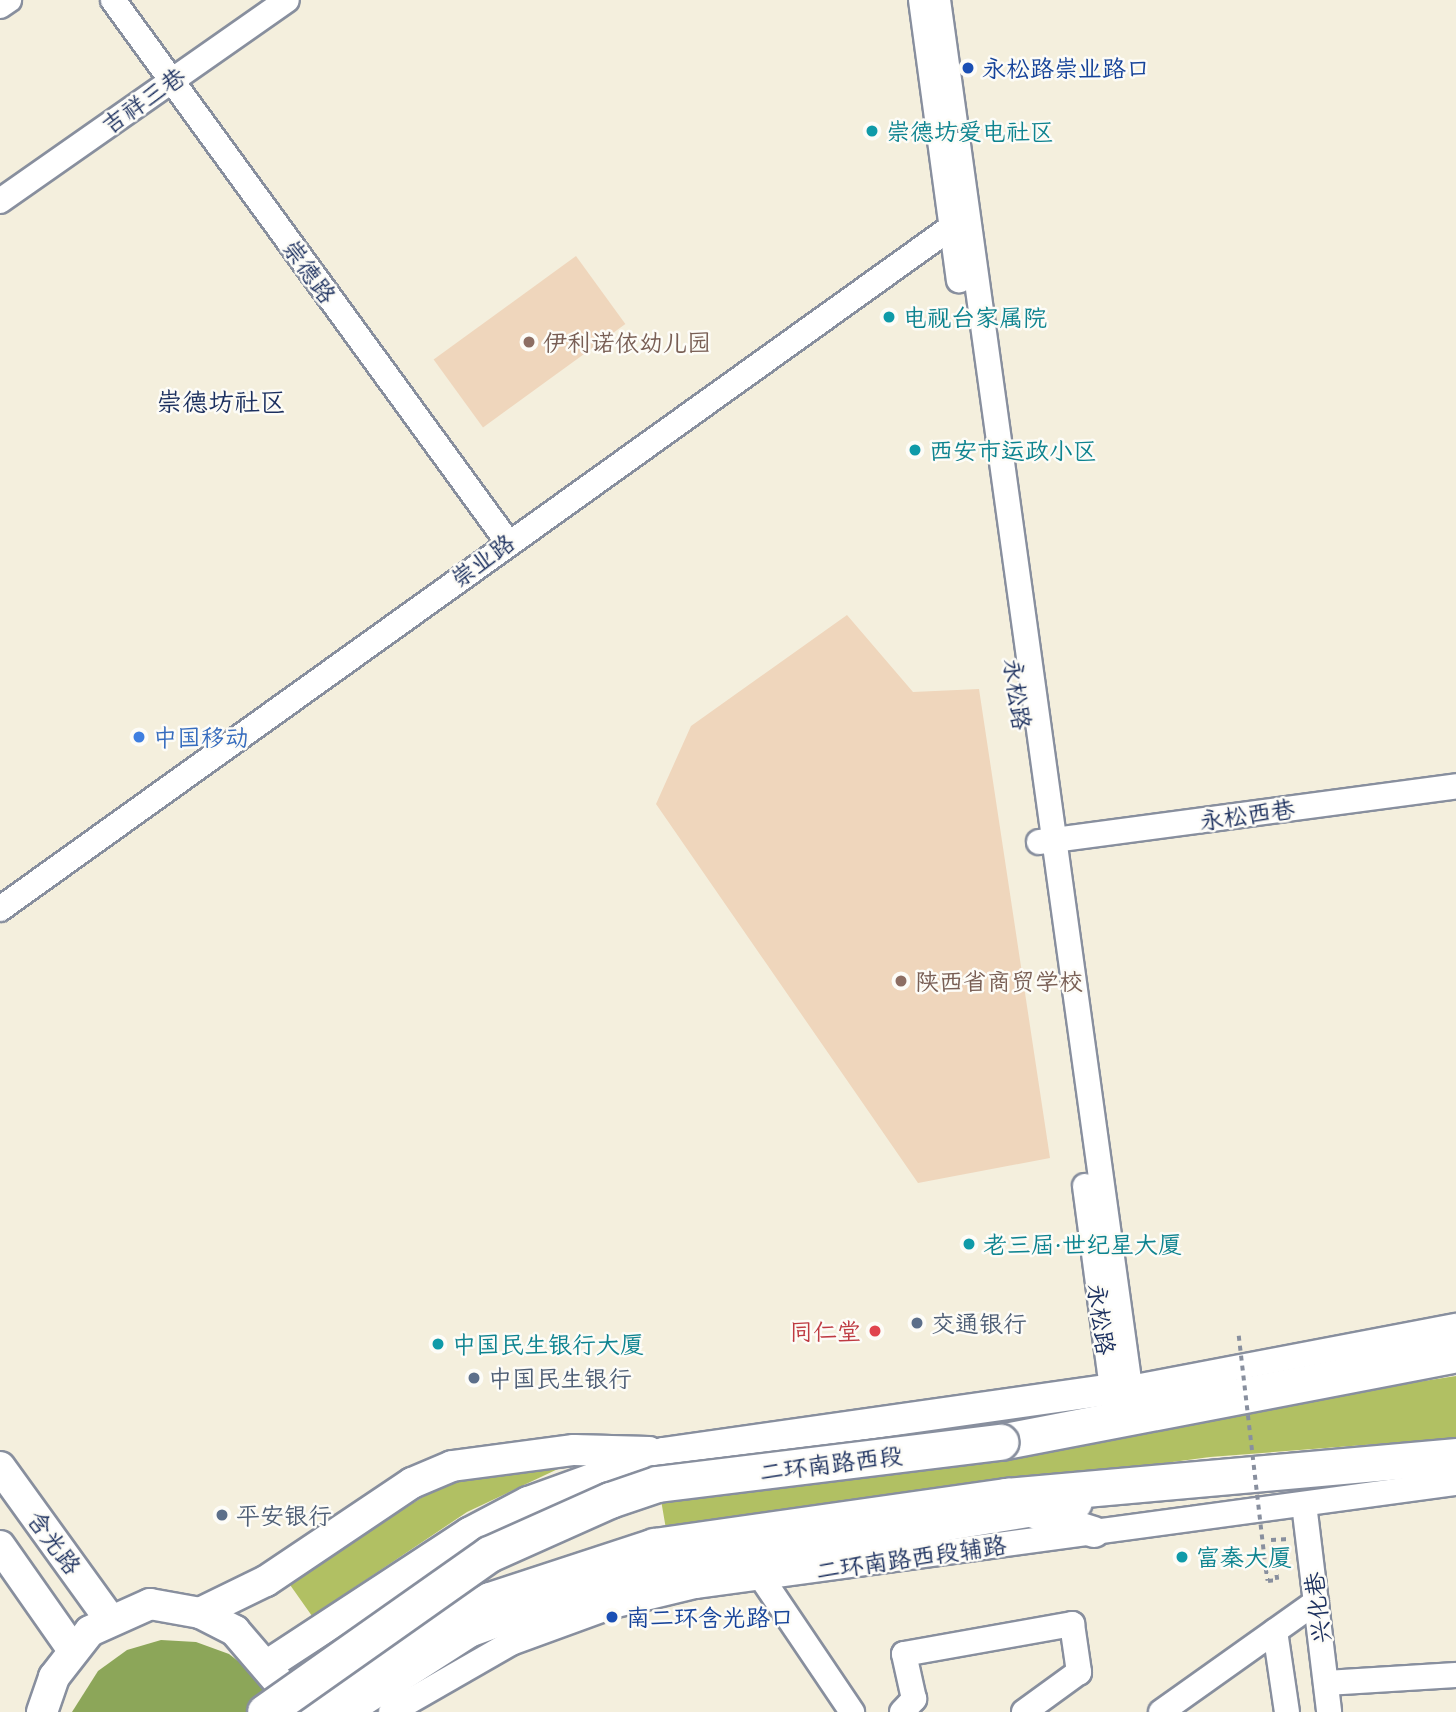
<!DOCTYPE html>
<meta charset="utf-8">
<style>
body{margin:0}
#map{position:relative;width:1456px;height:1712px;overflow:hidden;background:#f4efdd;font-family:"Playpen Sans","LXGW WenKai TC",sans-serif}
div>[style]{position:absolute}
.built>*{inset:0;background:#efd6bc;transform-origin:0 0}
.green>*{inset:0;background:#b1c063}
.forest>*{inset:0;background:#8ca659}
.path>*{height:3.5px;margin-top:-1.75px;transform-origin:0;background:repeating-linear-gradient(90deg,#888f9e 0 5px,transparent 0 10px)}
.roads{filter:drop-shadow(2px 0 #888f9e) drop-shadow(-2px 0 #888f9e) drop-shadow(0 2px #888f9e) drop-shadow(0 -2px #888f9e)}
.minor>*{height:24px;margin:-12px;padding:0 12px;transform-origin:12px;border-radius:12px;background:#fff}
.major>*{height:30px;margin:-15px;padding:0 15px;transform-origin:15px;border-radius:15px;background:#fff}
.highway>*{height:35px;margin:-17.5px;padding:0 17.5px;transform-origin:17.5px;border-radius:17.5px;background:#fff}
.path-bridge>*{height:3.5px;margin-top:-1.75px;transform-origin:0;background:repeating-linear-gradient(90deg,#888f9e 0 5px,transparent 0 10px)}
.bridges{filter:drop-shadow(2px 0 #888f9e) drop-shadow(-2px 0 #888f9e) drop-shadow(0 2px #888f9e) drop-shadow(0 -2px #888f9e)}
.highway-bridge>*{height:35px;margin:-17.5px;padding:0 17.5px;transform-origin:17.5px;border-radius:17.5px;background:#fff}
.dots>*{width:19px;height:19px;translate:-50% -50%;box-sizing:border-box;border:4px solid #fdfcf7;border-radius:50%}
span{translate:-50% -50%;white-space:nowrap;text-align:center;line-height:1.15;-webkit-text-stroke:5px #fdfcf7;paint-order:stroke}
.transit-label{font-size:24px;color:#164399}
.left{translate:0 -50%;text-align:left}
.street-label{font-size:24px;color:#1b2f5e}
.culture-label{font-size:24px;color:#0d838f}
.education-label{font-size:24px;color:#785e54}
.shop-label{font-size:24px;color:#366cbe}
.service-label{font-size:24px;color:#4e5e75}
.health-label{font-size:24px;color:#be3a42}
.right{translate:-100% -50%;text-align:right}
.neighbourhood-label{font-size:26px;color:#1b2f5e}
</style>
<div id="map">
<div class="built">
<div style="left:576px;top:256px;width:84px;height:176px;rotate:54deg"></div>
<div style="clip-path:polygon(847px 615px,913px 692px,979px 689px,1050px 1158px,918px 1183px,656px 804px,691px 726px)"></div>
</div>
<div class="green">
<div style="clip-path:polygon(1456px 1376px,1456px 1438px,1210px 1457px,666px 1529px,661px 1500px)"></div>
<div style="clip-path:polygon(577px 1460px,467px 1512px,312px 1616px,288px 1582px,437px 1488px,475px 1474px)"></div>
</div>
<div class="forest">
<div style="clip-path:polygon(161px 1640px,196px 1642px,229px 1654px,257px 1676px,277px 1712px,72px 1712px,98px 1671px,127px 1650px)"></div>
</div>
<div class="path">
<div style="left:1266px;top:1569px;width:12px;rotate:81deg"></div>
<div style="left:1268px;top:1581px;width:9px;rotate:-6deg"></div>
<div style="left:1277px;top:1580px;width:40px;rotate:-98.5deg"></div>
<div style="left:1271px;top:1540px;width:18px;rotate:-3deg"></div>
</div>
<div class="roads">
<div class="minor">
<div style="left:113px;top:0;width:669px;rotate:53.93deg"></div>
<div style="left:921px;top:0;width:283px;rotate:82.3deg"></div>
<div style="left:938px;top:0;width:1401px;rotate:82.12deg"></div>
<div style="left:1130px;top:1388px;width:332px;rotate:-10.8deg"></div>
<div style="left:0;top:6px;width:11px;rotate:-34deg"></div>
<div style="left:0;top:201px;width:350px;rotate:-35deg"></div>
<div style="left:1039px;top:842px;width:421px;rotate:-7.6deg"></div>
<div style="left:0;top:909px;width:1186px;rotate:-35.63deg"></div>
<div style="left:1085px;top:1186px;width:205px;rotate:82.4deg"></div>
<div style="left:1304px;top:1504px;width:209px;rotate:83.1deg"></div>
<div style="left:761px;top:1577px;width:163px;rotate:56deg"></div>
<div style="left:1275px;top:1631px;width:82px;rotate:81.6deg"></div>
<div style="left:1326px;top:1683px;width:130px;rotate:-3.5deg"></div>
<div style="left:391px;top:1712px;width:138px;rotate:-29.9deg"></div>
<div style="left:511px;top:1643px;width:108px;rotate:-20.1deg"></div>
<div style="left:612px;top:1606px;width:85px;rotate:-13.5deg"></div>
<div style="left:695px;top:1586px;width:768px;rotate:-7.71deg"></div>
<div style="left:902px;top:1712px;width:18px;rotate:-47deg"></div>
<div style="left:914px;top:1699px;width:46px;rotate:-102.5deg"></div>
<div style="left:904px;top:1654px;width:171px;rotate:-10.1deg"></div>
<div style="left:1072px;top:1624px;width:49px;rotate:81.7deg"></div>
<div style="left:1079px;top:1672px;width:68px;rotate:144deg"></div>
<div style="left:1161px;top:1712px;width:190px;rotate:-35.4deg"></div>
</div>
<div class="major">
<div style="left:0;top:1467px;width:186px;rotate:54.2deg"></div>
<div style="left:1034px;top:1513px;width:63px;rotate:17.6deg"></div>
<div style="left:0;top:1546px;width:126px;rotate:55deg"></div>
<div style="left:200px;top:1613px;width:73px;rotate:-25.9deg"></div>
<div style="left:266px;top:1581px;width:176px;rotate:-33.9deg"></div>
<div style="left:412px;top:1483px;width:43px;rotate:-23deg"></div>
<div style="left:452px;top:1466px;width:123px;rotate:-7.5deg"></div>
<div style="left:574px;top:1450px;width:75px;rotate:1.5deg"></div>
<div style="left:269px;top:1664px;width:239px;rotate:-33.2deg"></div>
<div style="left:469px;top:1533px;width:67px;rotate:-27.7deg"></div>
<div style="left:528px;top:1502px;width:144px;rotate:-19.9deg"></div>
<div style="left:663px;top:1453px;width:454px;rotate:-8.1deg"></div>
<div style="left:1112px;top:1389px;width:112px"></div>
<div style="left:42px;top:1712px;width:37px;rotate:-71deg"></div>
<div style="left:54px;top:1677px;width:58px;rotate:-52deg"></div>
<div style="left:90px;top:1631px;width:66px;rotate:-24.2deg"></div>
<div style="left:150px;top:1604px;width:51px;rotate:10.2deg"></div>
<div style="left:200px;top:1613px;width:39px;rotate:27deg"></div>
<div style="left:235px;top:1631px;width:65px;rotate:49.4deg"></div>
<div style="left:345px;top:1712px;width:148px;rotate:-32.8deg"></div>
<div style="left:469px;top:1632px;width:117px;rotate:-20deg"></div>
<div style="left:579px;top:1592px;width:68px;rotate:-15.3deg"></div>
<div style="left:645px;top:1574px;width:437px;rotate:-9.2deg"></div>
</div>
<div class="highway">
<div style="left:1000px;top:1442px;width:464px;rotate:-10.9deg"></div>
<div style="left:307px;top:1712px;width:142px;rotate:-33.8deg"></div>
<div style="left:425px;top:1633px;width:73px;rotate:-26.9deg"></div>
<div style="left:490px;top:1600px;width:173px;rotate:-18.2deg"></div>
<div style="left:654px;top:1546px;width:357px;rotate:-8.1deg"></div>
<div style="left:1007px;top:1496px;width:451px;rotate:-5.1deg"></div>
</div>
</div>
<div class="path-bridge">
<div style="left:927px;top:135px;width:60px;rotate:-7.7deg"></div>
<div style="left:1239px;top:1336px;width:235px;rotate:83.4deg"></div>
</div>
<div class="bridges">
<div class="highway-bridge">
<div style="left:265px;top:1712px;width:274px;rotate:-35.2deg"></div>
<div style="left:489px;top:1554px;width:133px;rotate:-24.1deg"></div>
<div style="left:610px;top:1500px;width:50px;rotate:-18.8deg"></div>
<div style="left:657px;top:1484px;width:346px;rotate:-7deg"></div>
</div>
</div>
<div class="dots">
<div style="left:968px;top:68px;background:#1a4fb4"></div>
<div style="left:872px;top:131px;background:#0f9aa8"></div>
<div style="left:889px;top:317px;background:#0f9aa8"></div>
<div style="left:529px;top:342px;background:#8d6e63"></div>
<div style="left:915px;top:450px;background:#0f9aa8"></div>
<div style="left:139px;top:737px;background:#3f7fe0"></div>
<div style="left:901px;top:981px;background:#8d6e63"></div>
<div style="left:969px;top:1244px;background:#0f9aa8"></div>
<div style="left:917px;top:1323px;background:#5c6f8a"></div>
<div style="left:875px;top:1331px;background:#e0444e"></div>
<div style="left:438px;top:1344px;background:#0f9aa8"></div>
<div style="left:474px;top:1378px;background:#5c6f8a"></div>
<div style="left:222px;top:1515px;background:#5c6f8a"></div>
<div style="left:1182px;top:1557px;background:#0f9aa8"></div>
<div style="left:612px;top:1617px;background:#1a4fb4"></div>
</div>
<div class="transit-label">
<span class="left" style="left:982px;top:68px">永松路崇业路口</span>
<span class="left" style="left:626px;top:1617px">南二环含光路口</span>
</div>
<div class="street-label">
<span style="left:143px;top:100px;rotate:-35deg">吉祥三巷</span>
<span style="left:310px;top:271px;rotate:54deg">崇德路</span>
<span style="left:482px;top:560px;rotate:-36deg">崇业路</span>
<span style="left:1018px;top:694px;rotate:82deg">永松路</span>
<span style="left:1247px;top:814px;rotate:-8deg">永松西巷</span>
<span style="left:1102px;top:1319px;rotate:82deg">永松路</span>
<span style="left:831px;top:1463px;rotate:-7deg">二环南路西段</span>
<span style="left:55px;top:1542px;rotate:54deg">含光路</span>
<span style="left:911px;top:1557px;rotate:-8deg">二环南路西段辅路</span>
<span style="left:1317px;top:1608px;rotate:-97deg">兴化巷</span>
</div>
<div class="culture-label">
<span class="left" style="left:886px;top:131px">崇德坊爱电社区</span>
<span class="left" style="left:903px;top:317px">电视台家属院</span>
<span class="left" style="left:929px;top:450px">西安市运政小区</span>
<span class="left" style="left:983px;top:1244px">老三届·世纪星大厦</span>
<span class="left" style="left:452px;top:1344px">中国民生银行大厦</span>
<span class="left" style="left:1196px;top:1557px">富秦大厦</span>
</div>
<div class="education-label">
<span class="left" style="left:543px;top:342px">伊利诺依幼儿园</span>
<span class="left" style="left:915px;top:981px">陕西省商贸学校</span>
</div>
<div class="shop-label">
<span class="left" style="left:153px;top:737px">中国移动</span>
</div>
<div class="service-label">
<span class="left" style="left:931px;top:1323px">交通银行</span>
<span class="left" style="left:488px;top:1378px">中国民生银行</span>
<span class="left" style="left:236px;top:1515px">平安银行</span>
</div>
<div class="health-label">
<span class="right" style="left:861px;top:1331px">同仁堂</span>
</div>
<div class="neighbourhood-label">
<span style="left:221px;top:401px">崇德坊社区</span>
</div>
</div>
